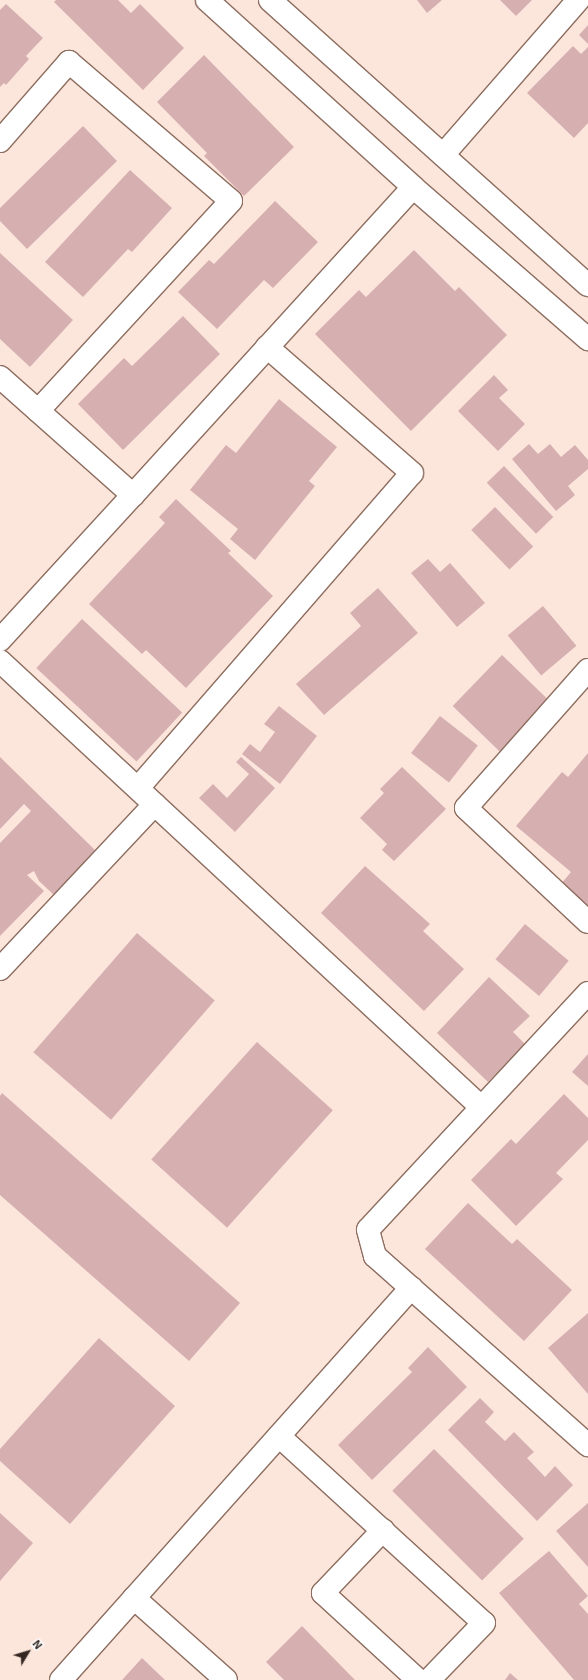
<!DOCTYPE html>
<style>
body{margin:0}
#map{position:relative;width:588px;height:1680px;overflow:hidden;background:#fce6dc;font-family:"Exo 2",sans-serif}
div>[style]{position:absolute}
.building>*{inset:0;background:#d6afb1;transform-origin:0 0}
.roads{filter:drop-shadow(1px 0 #8d6e60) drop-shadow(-1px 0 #8d6e60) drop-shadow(0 1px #8d6e60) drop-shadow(0 -1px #8d6e60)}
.minor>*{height:22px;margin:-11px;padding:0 11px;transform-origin:11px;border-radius:11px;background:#fff}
span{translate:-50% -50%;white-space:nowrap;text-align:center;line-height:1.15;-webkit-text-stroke:3px #fff;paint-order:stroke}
.north{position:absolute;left:8px;top:1632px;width:40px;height:40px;-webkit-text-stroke:3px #fff;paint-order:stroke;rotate:52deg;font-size:11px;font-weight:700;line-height:16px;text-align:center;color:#342721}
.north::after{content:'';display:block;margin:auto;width:14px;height:18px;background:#342721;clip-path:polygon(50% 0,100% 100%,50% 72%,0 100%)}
</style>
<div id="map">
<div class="building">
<div style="clip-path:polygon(56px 0,118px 0,131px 13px,140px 4px,184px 48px,143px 90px,54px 2px)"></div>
<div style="clip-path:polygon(417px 0,442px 0,427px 13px)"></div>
<div style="clip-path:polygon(500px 0,532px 0,516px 16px)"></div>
<div style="clip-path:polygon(6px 4px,43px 38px,26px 56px,29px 59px,6px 85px,4px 83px,0 87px,0 10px)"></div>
<div style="clip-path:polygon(588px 25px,588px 44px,579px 35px)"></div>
<div style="clip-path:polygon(573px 46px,581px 54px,588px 47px,588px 123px,574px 138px,527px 93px)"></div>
<div style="clip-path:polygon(204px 55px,294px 147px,244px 196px,204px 156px,207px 153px,157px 102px)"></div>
<div style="clip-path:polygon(83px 126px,117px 161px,27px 249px,0 221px,0 208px)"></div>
<div style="clip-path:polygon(130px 170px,172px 208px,132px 252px,128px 249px,83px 297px,45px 262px)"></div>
<div style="clip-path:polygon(275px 201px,318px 242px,273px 288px,264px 280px,217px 329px,178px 292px,209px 260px,214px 264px)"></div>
<div style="clip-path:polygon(414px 250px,455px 291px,459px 287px,507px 335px,411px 431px,315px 334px,359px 290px,366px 297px)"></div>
<div style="clip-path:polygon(0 253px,73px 320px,30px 367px,0 339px)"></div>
<div style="clip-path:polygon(183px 316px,220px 354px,123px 450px,78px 404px,124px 358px,132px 366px)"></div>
<div style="clip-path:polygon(494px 375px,508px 390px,499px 398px,525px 424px,498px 451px,458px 411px)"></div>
<div style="clip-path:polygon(279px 399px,337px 447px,309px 481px,315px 486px,255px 560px,230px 539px,238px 529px,190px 490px,226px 445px,236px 453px)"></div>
<div style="clip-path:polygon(529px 444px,538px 454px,550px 444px,561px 457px,575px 445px,588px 460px,588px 469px,568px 486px,575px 495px,556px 511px,512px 459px)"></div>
<div style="left:504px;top:466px;width:71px;height:24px;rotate:46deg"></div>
<div style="clip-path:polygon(176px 499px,231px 551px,228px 553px,273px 596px,186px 688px,146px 650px,142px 654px,89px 604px,165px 523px,159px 517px)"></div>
<div style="left:495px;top:507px;width:55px;height:33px;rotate:46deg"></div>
<div style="clip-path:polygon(428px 559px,440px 572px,450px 563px,485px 603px,457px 627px,411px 573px)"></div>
<div style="clip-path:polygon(378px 588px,418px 633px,324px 715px,296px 684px,361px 626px,350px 613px)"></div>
<div style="left:543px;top:606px;width:52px;height:46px;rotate:50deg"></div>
<div style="left:82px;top:619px;width:137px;height:67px;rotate:43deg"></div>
<div style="left:502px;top:655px;width:70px;height:71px;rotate:44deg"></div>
<div style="clip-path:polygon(279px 706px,317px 736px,280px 784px,242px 754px,250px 744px,260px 752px,275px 732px,264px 724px)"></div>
<div style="left:440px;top:716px;width:48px;height:47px;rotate:38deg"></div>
<div style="clip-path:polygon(588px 753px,588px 908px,560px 885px,571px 872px,516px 826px,562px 772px,568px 777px)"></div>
<div style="clip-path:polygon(0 757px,97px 852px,55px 896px,39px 881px,34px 871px,27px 875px,44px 891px,0 936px,0 843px,31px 811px,24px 804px,0 829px)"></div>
<div style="clip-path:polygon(241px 757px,275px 788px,235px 832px,199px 798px,213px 784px,227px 798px,249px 774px,236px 762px)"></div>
<div style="clip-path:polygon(402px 767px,446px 809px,394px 861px,382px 850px,387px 844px,360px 818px,384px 793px,380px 789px)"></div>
<div style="clip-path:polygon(365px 866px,430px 924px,423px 931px,464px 969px,424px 1011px,321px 913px)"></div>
<div style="left:525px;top:924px;width:57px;height:46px;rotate:40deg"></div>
<div style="left:137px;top:933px;width:103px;height:158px;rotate:41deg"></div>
<div style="clip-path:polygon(489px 977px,530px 1016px,513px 1032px,525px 1044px,488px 1082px,437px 1033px)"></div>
<div style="left:257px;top:1042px;width:102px;height:158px;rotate:42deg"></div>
<div style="clip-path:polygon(588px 1054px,588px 1086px,572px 1072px)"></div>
<div style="clip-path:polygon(2px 1093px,240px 1303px,189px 1361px,0 1195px,0 1096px)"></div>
<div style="clip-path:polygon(564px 1094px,588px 1118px,588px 1140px,556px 1173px,563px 1179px,516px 1226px,471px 1180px,511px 1139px,516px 1144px)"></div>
<div style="clip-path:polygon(468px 1203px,512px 1244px,517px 1239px,572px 1290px,524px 1341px,425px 1249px)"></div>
<div style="clip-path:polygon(588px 1313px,588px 1394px,548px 1348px)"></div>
<div style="clip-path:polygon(99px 1338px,175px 1406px,70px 1524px,0 1461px,0 1449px)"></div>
<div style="clip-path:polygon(428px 1347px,467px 1387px,372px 1480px,338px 1445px,412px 1372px,408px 1368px)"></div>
<div style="clip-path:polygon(480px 1398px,494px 1412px,485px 1422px,505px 1441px,514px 1432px,534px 1452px,527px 1458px,545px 1477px,555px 1466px,573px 1485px,537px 1521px,448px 1430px)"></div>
<div style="left:434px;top:1449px;width:127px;height:59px;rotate:45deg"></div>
<div style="clip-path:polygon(588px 1503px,588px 1567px,556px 1531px)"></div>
<div style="clip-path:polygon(0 1513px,33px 1543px,0 1581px)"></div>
<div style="clip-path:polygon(549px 1551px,588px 1596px,579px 1604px,588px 1614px,588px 1680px,574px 1680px,499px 1593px)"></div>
<div style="clip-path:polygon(302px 1626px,355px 1680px,284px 1680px,266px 1662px)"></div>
<div style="clip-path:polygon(142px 1658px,165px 1680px,122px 1680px)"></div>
<div style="clip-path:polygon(510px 1673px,518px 1680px,505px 1680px)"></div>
</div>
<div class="roads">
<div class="minor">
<div style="left:207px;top:0;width:278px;rotate:42.2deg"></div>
<div style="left:413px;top:187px;width:232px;rotate:41deg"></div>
<div style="left:270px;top:0;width:427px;rotate:41.9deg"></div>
<div style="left:0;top:141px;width:105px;rotate:-48.9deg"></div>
<div style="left:69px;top:62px;width:213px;rotate:40.6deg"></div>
<div style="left:231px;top:201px;width:285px;rotate:132.6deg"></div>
<div style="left:443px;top:155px;width:206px;rotate:-48.9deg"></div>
<div style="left:0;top:377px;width:178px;rotate:41.6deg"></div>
<div style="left:133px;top:495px;width:416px;rotate:-47.7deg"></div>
<div style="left:0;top:640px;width:197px;rotate:-47.5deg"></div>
<div style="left:0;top:661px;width:656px;rotate:42.84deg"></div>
<div style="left:588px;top:670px;width:184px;rotate:131.5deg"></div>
<div style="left:466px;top:808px;width:167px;rotate:43.1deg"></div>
<div style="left:138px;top:788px;width:417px;rotate:-49deg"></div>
<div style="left:412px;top:473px;width:192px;rotate:-139deg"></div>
<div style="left:0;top:969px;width:226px;rotate:-46.8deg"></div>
<div style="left:588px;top:993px;width:323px;rotate:132.9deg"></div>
<div style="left:368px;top:1230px;width:27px;rotate:75deg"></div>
<div style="left:375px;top:1256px;width:285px;rotate:41.6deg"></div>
<div style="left:279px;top:1436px;width:277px;rotate:42.4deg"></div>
<div style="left:484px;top:1623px;width:79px;rotate:134deg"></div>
<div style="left:383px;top:1530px;width:87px;rotate:133.6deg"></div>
<div style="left:323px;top:1593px;width:129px;rotate:42.5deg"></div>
<div style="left:134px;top:1598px;width:123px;rotate:41.7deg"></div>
<div style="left:61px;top:1680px;width:526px;rotate:-48.24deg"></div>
</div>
</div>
<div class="north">N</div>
</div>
